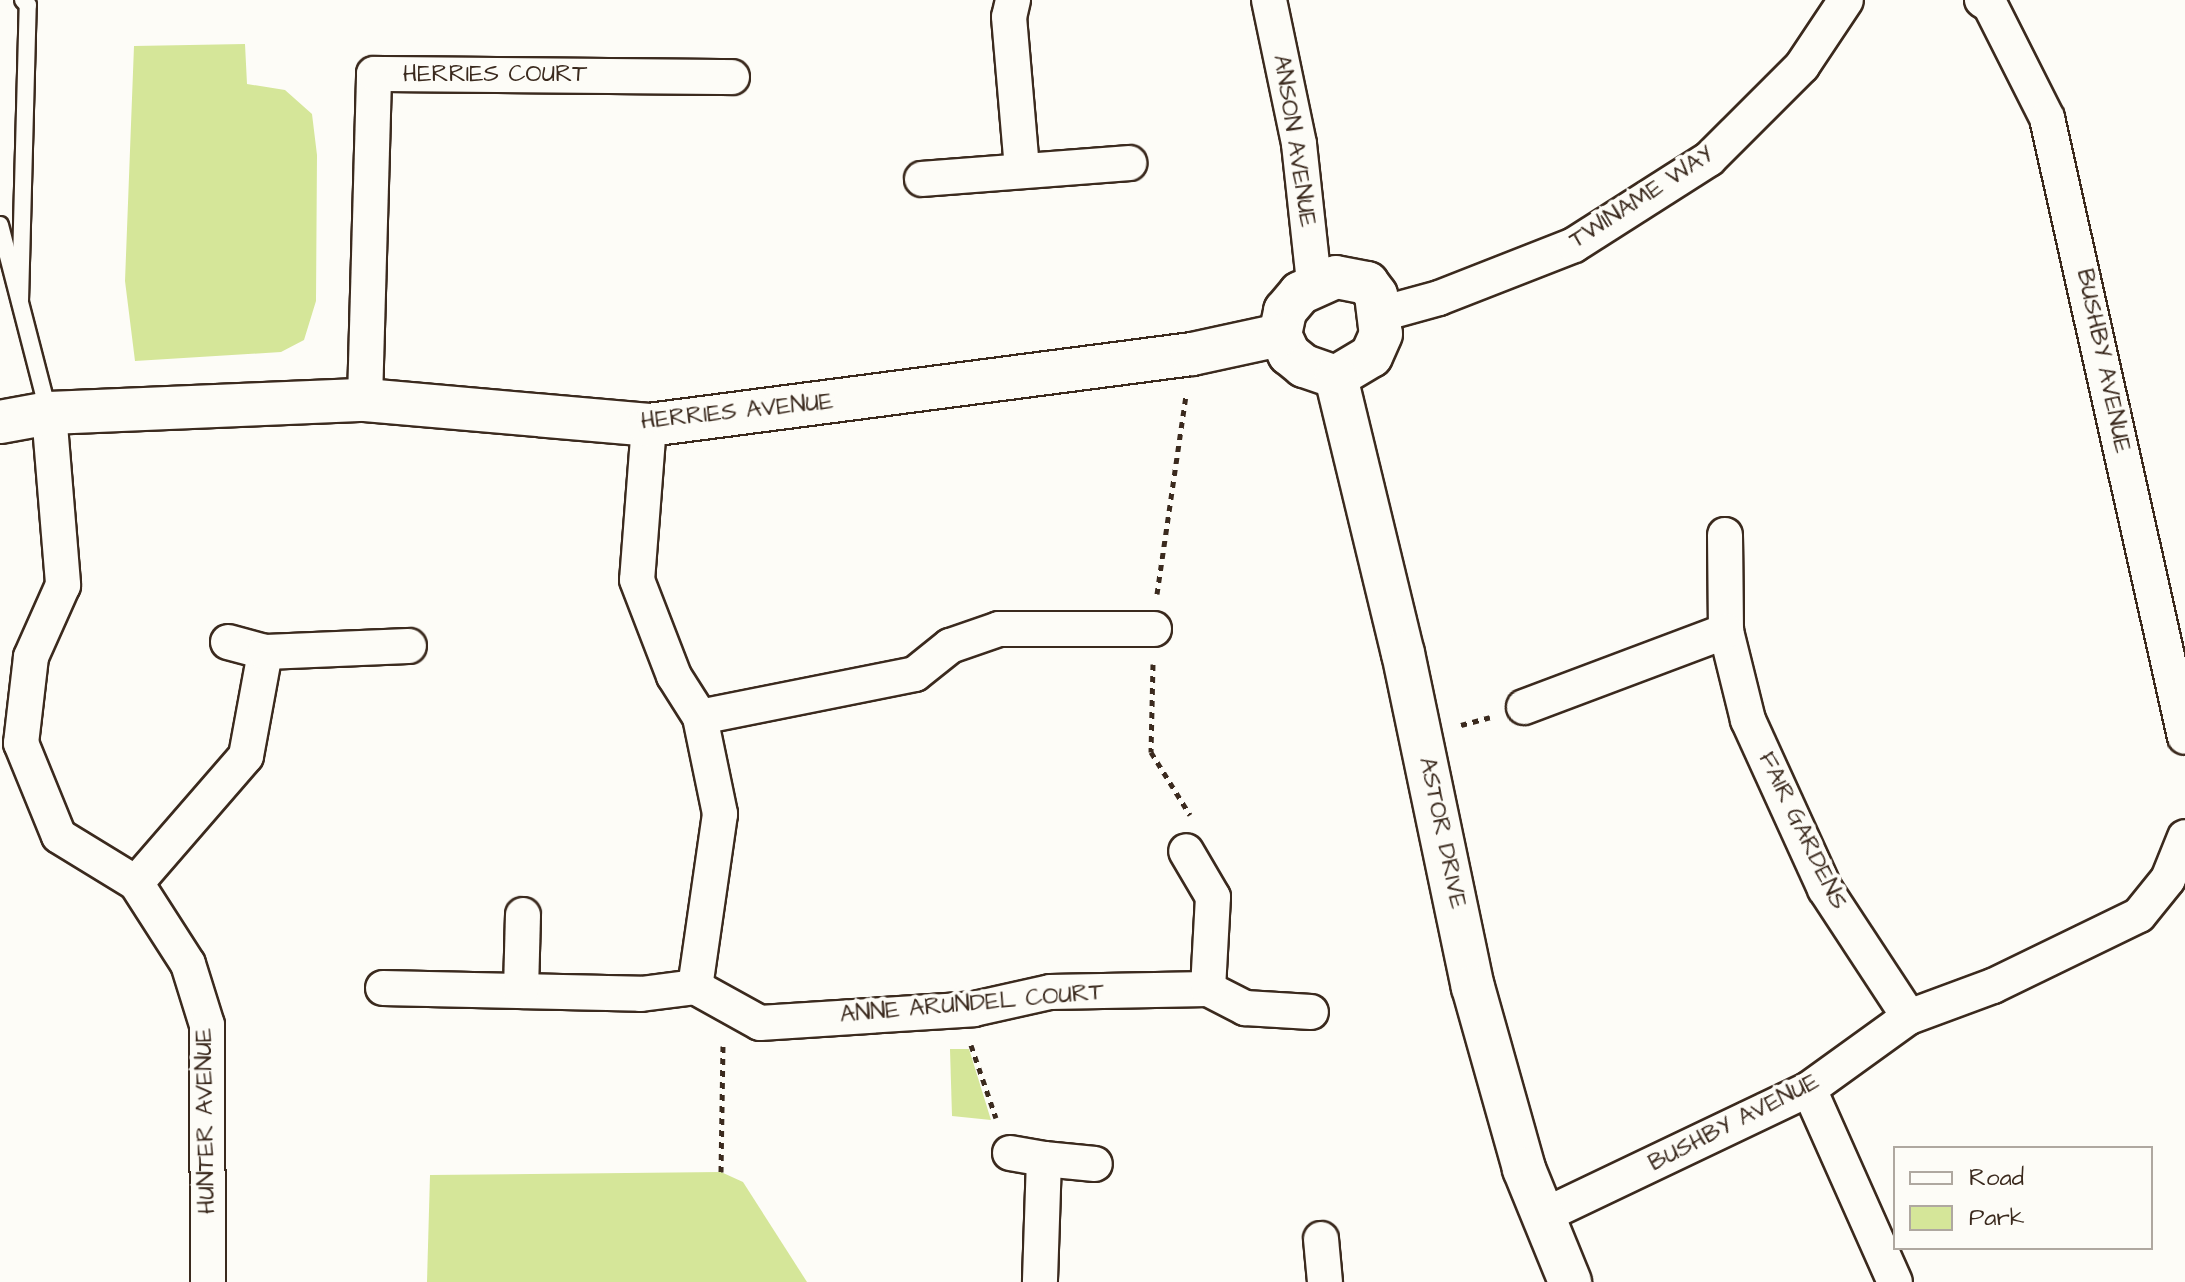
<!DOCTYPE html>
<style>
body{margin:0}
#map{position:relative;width:2185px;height:1282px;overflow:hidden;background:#fdfcf7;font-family:"Architects Daughter",sans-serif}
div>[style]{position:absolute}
.green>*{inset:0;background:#d5e699}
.path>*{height:5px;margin-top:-2.5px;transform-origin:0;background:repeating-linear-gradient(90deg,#3b2a1e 0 6px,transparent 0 12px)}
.roads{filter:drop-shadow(2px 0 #3b2a1e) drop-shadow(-2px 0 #3b2a1e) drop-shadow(0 2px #3b2a1e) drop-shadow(0 -2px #3b2a1e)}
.service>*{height:16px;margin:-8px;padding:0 8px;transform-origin:8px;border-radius:8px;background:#fdfcf7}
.minor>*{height:34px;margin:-17px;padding:0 17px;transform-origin:17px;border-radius:17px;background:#fdfcf7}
.tertiary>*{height:42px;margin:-21px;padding:0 21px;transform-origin:21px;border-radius:21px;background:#fdfcf7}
span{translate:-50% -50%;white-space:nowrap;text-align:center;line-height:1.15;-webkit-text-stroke:8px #fdfcf7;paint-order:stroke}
.street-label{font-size:24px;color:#3b2a1e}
.legend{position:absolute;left:1893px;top:1146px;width:260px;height:104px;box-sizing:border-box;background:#fdfcf7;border:2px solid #afa8a0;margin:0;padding:10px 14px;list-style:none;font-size:24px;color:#3b2a1e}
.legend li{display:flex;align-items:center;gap:16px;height:40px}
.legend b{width:40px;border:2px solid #afa8a0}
</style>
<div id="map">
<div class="green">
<div style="clip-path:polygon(245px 44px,247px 84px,285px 90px,312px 114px,317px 155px,316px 301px,304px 340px,281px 352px,135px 361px,125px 281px,134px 46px)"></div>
<div style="clip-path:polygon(950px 1049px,969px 1049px,991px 1120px,952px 1116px)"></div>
<div style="clip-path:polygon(721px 1172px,743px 1182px,807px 1282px,427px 1282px,430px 1175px)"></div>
</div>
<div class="path">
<div style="left:1157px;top:594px;width:201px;rotate:-81.7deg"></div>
<div style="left:1153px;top:664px;width:88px;rotate:91.3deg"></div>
<div style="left:1151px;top:752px;width:74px;rotate:58.2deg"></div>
<div style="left:1461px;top:725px;width:30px;rotate:-15deg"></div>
<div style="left:971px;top:1045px;width:77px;rotate:71.1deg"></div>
<div style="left:721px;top:1172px;width:126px;rotate:-89.1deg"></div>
</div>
<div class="roads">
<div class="service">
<div style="left:0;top:225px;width:192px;rotate:75.5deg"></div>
<div style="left:20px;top:301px;width:296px;rotate:-88.5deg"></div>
<div style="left:28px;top:5px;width:7px;rotate:-135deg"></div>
</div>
<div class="minor">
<div style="left:1013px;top:0;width:17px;rotate:103deg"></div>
<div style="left:1009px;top:17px;width:152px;rotate:85.1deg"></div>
<div style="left:1269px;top:0;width:147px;rotate:78.2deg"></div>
<div style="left:1299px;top:144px;width:140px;rotate:83.8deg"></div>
<div style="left:1982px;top:0;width:9px;rotate:32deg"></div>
<div style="left:1990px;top:5px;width:127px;rotate:63.2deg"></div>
<div style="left:2047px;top:118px;width:634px;rotate:77.43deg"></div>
<div style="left:922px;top:179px;width:208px;rotate:-4.4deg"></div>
<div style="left:1381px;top:314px;width:60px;rotate:-15.4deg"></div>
<div style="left:1439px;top:298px;width:145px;rotate:-21.4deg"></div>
<div style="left:1574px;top:245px;width:160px;rotate:-32.5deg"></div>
<div style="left:1709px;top:159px;width:132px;rotate:-45deg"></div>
<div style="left:1802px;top:66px;width:79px;rotate:-56.3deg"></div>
<div style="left:365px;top:400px;width:326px;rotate:-88.4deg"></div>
<div style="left:374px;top:74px;width:358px;rotate:0.5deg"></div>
<div style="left:49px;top:413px;width:173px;rotate:85.3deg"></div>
<div style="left:63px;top:585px;width:79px;rotate:114deg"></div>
<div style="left:31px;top:657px;width:87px;rotate:96.6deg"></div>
<div style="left:21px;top:743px;width:100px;rotate:67.8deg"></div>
<div style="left:59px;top:836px;width:90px;rotate:31.4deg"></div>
<div style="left:136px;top:883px;width:96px;rotate:57.3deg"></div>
<div style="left:188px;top:964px;width:64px;rotate:72.7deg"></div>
<div style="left:207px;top:1025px;width:257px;rotate:89.8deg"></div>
<div style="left:649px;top:425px;width:155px;rotate:94.4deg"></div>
<div style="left:637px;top:580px;width:103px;rotate:68.9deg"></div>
<div style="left:674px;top:676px;width:49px;rotate:57.6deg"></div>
<div style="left:700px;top:717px;width:99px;rotate:78.3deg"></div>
<div style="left:720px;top:814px;width:175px;rotate:98.2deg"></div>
<div style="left:1725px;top:535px;width:96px;rotate:89.4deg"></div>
<div style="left:1726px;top:631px;width:92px;rotate:76.1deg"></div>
<div style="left:1748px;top:720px;width:186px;rotate:65.5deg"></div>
<div style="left:1825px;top:889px;width:153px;rotate:56.7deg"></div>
<div style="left:228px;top:642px;width:38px;rotate:15deg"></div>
<div style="left:1524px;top:707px;width:216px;rotate:-20.6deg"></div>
<div style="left:700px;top:717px;width:219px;rotate:-11.3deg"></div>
<div style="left:915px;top:674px;width:45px;rotate:-38.7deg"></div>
<div style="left:950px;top:646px;width:52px;rotate:-19.1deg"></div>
<div style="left:999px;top:629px;width:155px"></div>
<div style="left:136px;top:883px;width:168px;rotate:-49.1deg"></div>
<div style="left:246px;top:756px;width:106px;rotate:-79.6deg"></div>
<div style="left:265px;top:652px;width:144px;rotate:-2.4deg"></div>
<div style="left:383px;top:988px;width:258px;rotate:1.3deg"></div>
<div style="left:641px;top:994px;width:54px;rotate:-7.4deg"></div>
<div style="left:695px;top:987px;width:74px;rotate:29deg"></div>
<div style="left:760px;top:1023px;width:214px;rotate:-3.7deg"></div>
<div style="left:974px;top:1009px;width:78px;rotate:-12.6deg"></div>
<div style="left:1050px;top:992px;width:158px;rotate:-1.1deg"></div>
<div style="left:1208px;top:989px;width:92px;rotate:-86.9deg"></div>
<div style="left:1213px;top:897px;width:53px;rotate:-120.4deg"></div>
<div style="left:1208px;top:989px;width:42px;rotate:27.2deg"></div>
<div style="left:1245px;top:1008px;width:66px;rotate:3.5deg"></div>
<div style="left:521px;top:991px;width:76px;rotate:-88.5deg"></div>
<div style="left:1809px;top:1089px;width:211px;rotate:66deg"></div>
<div style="left:1010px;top:1153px;width:35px;rotate:10deg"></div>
<div style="left:1044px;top:1159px;width:123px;rotate:91.9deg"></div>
<div style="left:1044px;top:1159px;width:51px;rotate:5.6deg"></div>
<div style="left:1543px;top:1216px;width:295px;rotate:-25.5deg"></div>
<div style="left:1809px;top:1089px;width:123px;rotate:-35.8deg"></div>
<div style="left:1909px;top:1017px;width:90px;rotate:-20.3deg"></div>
<div style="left:1993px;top:986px;width:162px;rotate:-25.9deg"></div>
<div style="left:2139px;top:915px;width:46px;rotate:-51.1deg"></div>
<div style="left:2168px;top:879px;width:45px;rotate:-68deg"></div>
<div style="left:1321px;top:1239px;width:43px;rotate:84.7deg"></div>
</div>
<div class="tertiary">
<div style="left:1336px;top:277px;width:32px;rotate:11deg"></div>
<div style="left:1367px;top:283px;width:15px;rotate:53deg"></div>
<div style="left:1376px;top:295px;width:39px;rotate:83deg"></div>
<div style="left:1381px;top:334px;width:24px;rotate:114deg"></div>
<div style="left:1371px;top:356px;width:41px;rotate:149deg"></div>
<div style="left:1336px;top:377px;width:34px;rotate:-161deg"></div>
<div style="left:1304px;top:366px;width:19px;rotate:-141deg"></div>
<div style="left:1289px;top:354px;width:21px;rotate:-115deg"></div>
<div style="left:1280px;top:335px;width:25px;rotate:-78deg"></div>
<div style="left:1285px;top:311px;width:23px;rotate:-50deg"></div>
<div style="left:1300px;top:293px;width:39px;rotate:-24deg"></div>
<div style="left:1336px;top:377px;width:284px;rotate:76.4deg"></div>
<div style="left:1403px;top:653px;width:341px;rotate:78.2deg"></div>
<div style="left:1473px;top:987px;width:189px;rotate:74.3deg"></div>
<div style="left:1524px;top:1169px;width:122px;rotate:67.8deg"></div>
<div style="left:0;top:422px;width:50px;rotate:-10.4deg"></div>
<div style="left:49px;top:413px;width:316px;rotate:-2.4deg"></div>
<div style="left:365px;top:400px;width:285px;rotate:5deg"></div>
<div style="left:649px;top:425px;width:548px;rotate:-7.45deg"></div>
<div style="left:1192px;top:354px;width:90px;rotate:-12.2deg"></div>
</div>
</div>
<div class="street-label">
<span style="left:495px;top:75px">HERRIES COURT</span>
<span style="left:1294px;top:141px;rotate:81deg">ANSON AVENUE</span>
<span style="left:1642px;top:198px;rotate:-33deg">TWINAME WAY</span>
<span style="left:2103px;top:361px;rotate:78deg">BUSHBY AVENUE</span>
<span style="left:737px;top:412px;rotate:-6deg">HERRIES AVENUE</span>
<span style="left:1802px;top:831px;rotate:64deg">FAIR GARDENS</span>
<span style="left:1442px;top:833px;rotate:78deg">ASTOR DRIVE</span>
<span style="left:972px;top:1004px;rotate:-5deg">ANNE ARUNDEL COURT</span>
<span style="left:206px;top:1121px;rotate:-91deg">HUNTER AVENUE</span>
<span style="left:1734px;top:1123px;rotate:-27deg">BUSHBY AVENUE</span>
</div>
<ul class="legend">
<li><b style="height:10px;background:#fdfcf7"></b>Road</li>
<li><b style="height:22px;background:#d5e699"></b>Park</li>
</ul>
</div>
